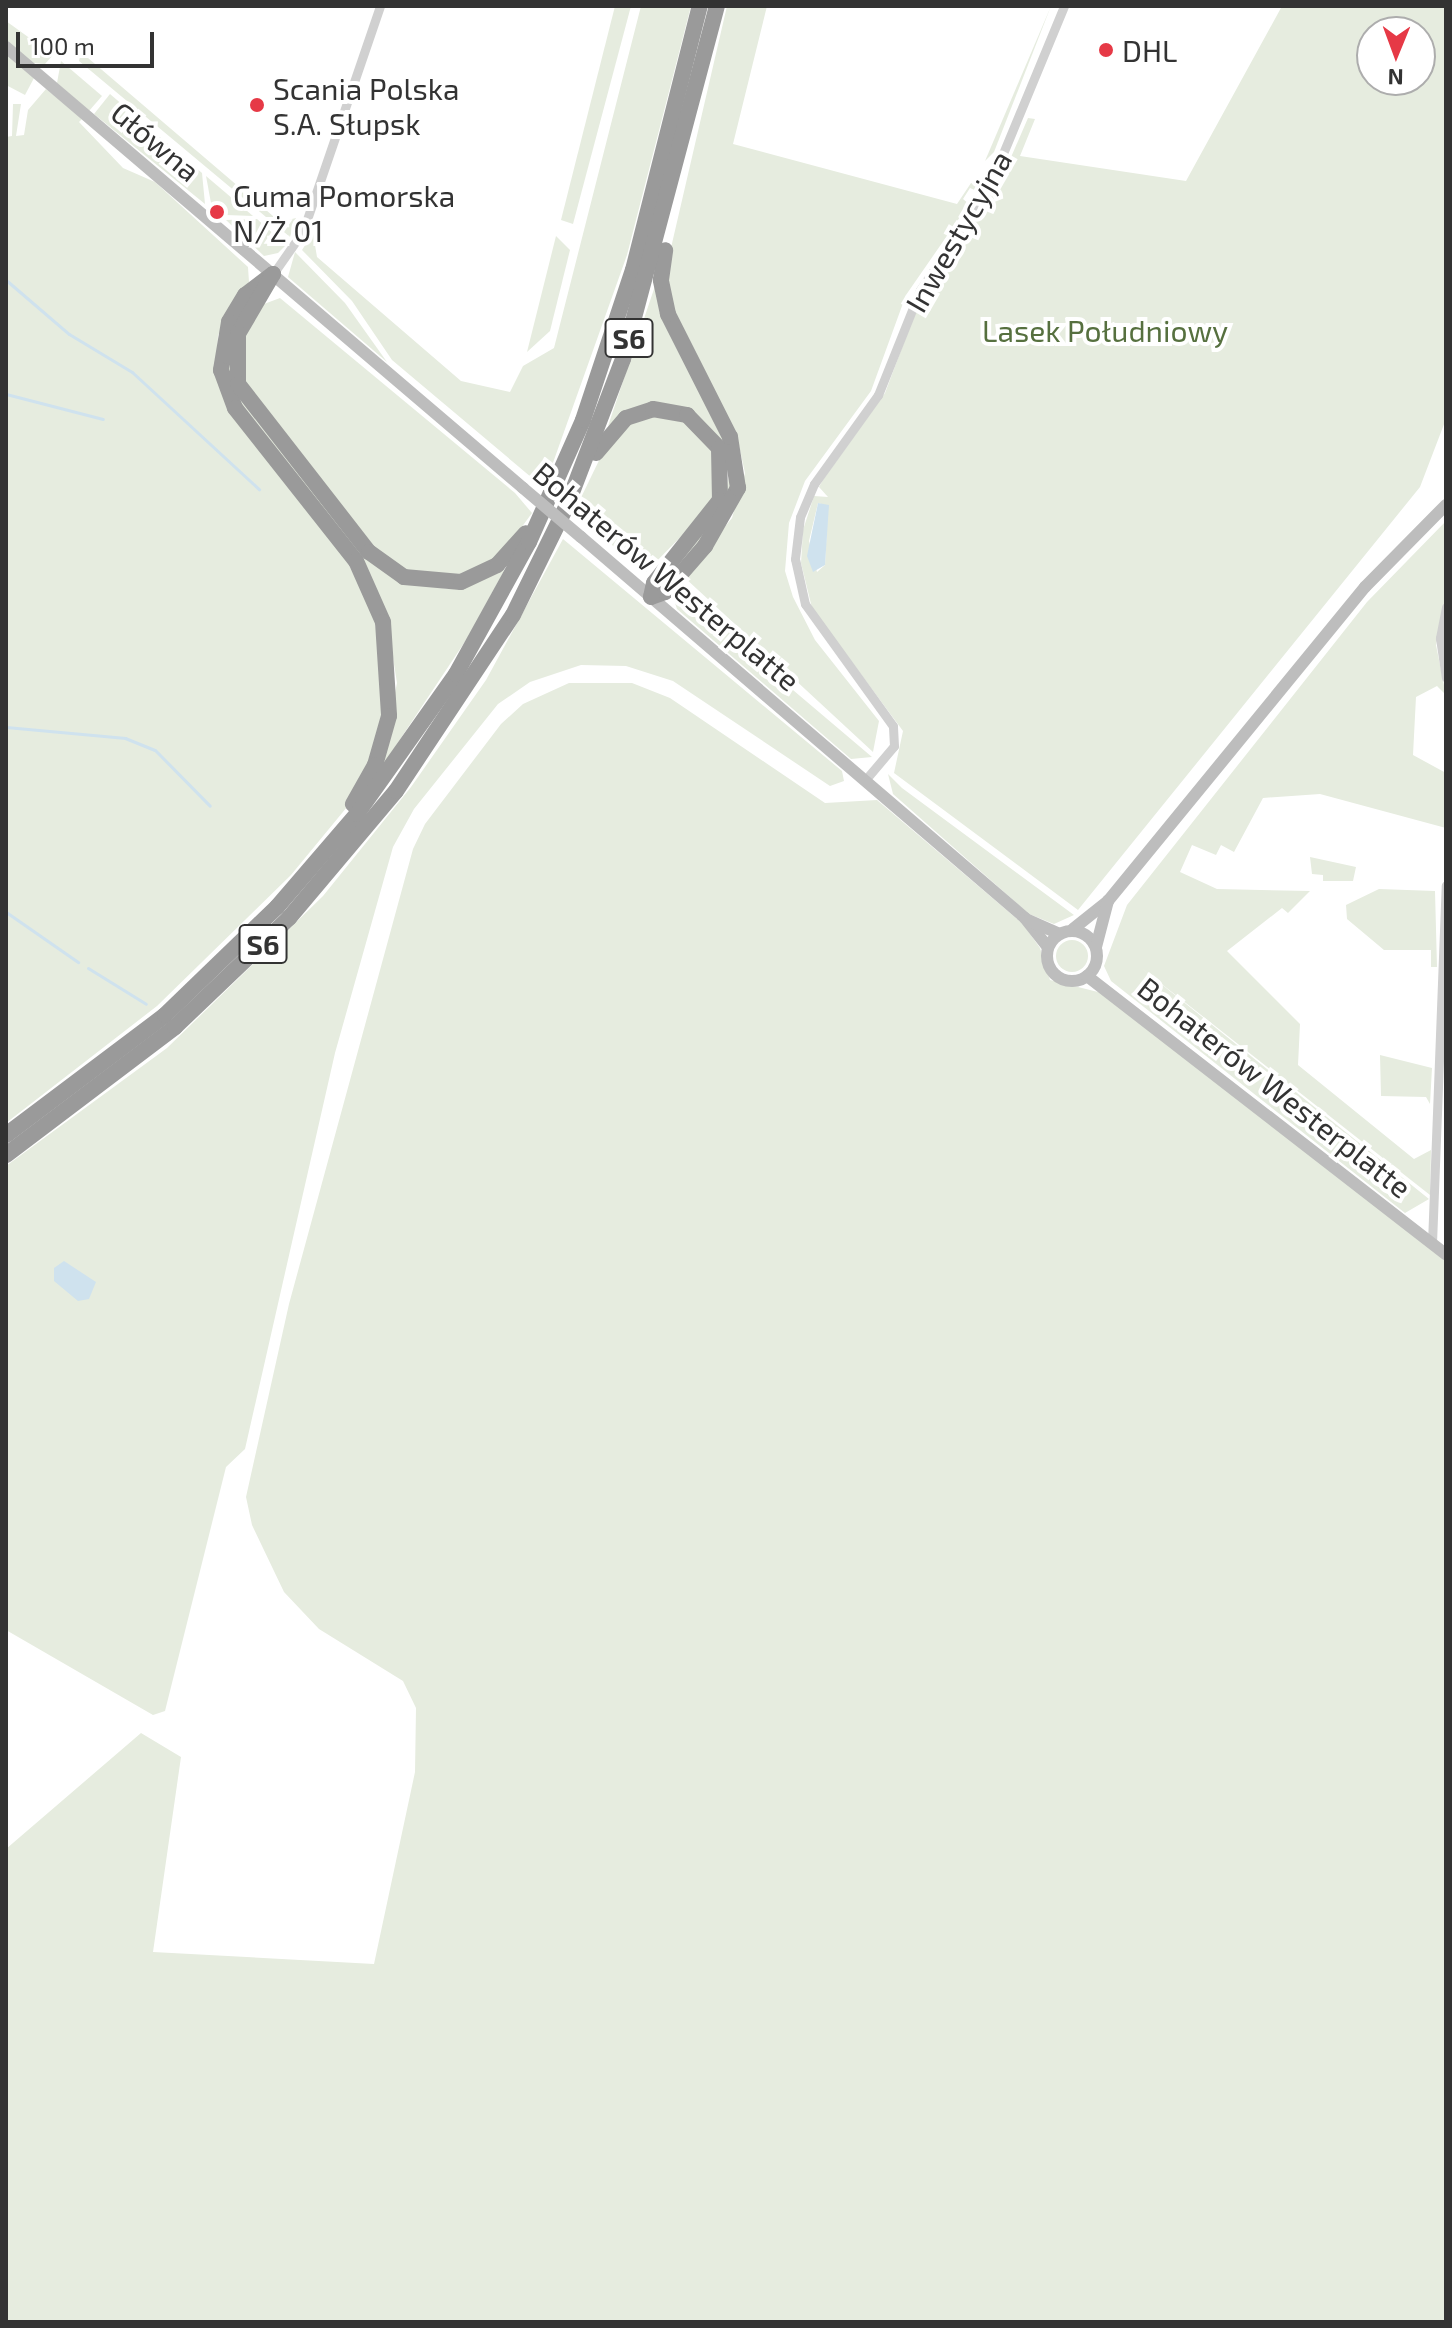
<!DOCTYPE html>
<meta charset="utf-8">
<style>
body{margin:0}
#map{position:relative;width:1452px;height:2328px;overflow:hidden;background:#fff;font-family:"Exo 2",sans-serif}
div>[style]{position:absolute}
.green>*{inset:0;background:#e6ecdf}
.round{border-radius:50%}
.water>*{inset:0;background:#cfe2ee}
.stream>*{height:3px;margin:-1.5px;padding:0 1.5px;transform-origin:1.5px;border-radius:1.5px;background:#cfe2ee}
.minor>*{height:9px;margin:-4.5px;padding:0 4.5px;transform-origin:4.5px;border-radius:4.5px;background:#d0d0d0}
.secondary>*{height:12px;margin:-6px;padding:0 6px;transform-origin:6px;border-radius:6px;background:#bdbdbd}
.secondary>.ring{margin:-6px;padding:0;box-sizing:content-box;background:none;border:12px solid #bdbdbd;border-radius:50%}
.motorway>*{height:16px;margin:-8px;padding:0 8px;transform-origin:8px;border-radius:8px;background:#9a9a9a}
.secondary-bridge>*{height:12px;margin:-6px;padding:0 6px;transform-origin:6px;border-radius:6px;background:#bdbdbd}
.dots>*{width:22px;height:22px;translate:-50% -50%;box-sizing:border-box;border:4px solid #fff;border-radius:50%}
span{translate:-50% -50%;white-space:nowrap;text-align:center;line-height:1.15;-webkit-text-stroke:8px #fff;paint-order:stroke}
.shield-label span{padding:2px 6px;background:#fff;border:2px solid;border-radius:6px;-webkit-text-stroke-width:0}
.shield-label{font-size:28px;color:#333;font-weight:700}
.poi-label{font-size:30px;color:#333}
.left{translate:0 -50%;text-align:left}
.street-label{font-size:30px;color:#333}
.park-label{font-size:30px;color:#56703f}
.frame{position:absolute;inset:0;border:8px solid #333;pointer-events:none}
.north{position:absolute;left:1356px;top:16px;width:80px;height:80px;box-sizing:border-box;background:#fff;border:2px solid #adadad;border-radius:50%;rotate:181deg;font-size:22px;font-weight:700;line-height:32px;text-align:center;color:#333}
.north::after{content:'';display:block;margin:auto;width:28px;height:36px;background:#e63946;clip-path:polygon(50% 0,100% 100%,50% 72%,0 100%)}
.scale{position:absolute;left:16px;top:32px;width:138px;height:36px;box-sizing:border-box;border:4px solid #333;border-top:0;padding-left:10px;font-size:24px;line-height:28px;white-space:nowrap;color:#333;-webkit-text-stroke:6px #fff;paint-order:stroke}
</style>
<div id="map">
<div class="green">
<div style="clip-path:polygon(615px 6px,631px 6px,573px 224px,561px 220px)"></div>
<div style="clip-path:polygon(641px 6px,691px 6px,627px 255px,544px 488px,392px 360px,352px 301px,302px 250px,313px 233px,317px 257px,461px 381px,510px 392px,523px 366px,554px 348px)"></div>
<div style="clip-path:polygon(727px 6px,767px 6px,733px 144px,957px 204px,971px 183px,978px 186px,977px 191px,970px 188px,963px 199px,969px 204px,906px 295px,871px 391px,805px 481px,789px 523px,785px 571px,793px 597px,815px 640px,879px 721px,873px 752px,684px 577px,732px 518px,745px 473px,738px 441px,670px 301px,667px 265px)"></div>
<div style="clip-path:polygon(1051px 6px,994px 152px,985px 161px)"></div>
<div style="clip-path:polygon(evenodd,1282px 6px,1446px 6px,1446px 419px,1420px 487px,1078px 910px,894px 773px,903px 731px,812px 608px,801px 563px,803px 530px,814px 496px,828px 497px,819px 487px,823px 480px,885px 393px,920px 300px,1005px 171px,1028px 118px,1035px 119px,1020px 156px,1186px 181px,1282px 6px,1372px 32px,1420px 32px,1420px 80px,1372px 80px,1372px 32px,1282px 6px,818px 503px,828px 506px,825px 565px,817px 572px,809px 541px,818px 503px)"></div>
<div style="clip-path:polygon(6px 21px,53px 55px,45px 64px,33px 63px,6px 41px)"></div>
<div style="clip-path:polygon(81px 52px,280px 222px,296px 218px,290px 237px,79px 61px)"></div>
<div style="clip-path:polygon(6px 53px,34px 78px,25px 95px,6px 85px)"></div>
<div style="clip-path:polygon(61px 61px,102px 96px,89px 111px,57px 83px)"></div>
<div style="clip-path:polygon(46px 89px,83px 118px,79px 122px,123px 168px,155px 182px,248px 267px,249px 282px,218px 335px,216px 375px,340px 548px,373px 611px,386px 685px,376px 746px,347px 807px,291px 875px,157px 1006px,6px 1123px,6px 137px,12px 136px,13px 104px,21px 104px,16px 136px,24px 135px,28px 110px)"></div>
<div style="clip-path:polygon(110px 94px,202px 173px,205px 204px,94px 114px)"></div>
<div style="clip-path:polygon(206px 176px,253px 216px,226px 215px,211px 203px)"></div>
<div style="clip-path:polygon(257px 219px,286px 245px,278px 253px,264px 256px,226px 220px)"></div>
<div style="clip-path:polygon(556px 236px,570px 250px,550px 331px,527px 352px)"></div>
<div style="clip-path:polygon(295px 252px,345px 303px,387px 362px,288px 277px)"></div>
<div style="clip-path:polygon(657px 280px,718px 421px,734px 477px,717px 525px,675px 567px,725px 496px,729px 477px,720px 439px,693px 413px,627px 412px,608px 426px)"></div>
<div style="clip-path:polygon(280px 298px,515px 493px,532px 513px,500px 557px,462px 576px,403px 570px,381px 555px,245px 385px,246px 333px,264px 304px)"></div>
<div style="clip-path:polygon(229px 360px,238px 395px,407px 583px,449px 589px,505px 569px,468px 637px,379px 771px,397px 683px,386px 614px,241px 409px,226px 370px)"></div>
<div style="clip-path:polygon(651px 415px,691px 424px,716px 457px,713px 504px,646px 572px,573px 514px,607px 444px,628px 424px)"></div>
<div style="clip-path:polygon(1446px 521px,1446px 597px,1436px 645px,1446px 695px,1437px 686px,1416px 697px,1413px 755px,1446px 773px,1446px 828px,1320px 794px,1263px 798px,1234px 852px,1221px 845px,1216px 855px,1192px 845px,1180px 872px,1217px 889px,1310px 891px,1288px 913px,1282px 908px,1227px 951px,1300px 1024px,1298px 1065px,1414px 1159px,1431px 1150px,1430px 1195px,1140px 967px,1429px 1199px,1405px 1213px,1111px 981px,1104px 966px,1127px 905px,1367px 602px)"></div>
<div style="clip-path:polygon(563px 539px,842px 771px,844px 781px,830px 786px,673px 681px,626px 666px,581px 665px,530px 682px,498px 704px,414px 809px,393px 847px,335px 1053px,245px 1449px,226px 1467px,165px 1711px,153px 1715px,6px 1630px,6px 1166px,167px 1048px,323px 896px,411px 787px,486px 680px)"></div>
<div style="clip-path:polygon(680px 583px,760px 662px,872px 757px,851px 759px,677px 609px,673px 597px)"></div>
<div style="clip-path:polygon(569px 683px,632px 683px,670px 698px,825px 803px,877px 800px,1023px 924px,1040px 948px,1050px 980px,1110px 995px,1446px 1261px,1446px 2322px,6px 2322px,6px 1849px,141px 1733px,181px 1757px,153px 1952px,374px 1964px,415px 1772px,416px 1708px,403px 1681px,319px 1629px,284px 1592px,252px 1525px,246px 1497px,289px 1304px,413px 849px,425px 824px,501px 724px,523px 704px)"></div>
<div style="clip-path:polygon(888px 774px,902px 788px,1074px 915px,1054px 924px,1029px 914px,893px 794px)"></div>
<div style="clip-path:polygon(1310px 857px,1356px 867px,1353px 881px,1323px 881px,1323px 875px,1312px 874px)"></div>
<div style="clip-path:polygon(1379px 889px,1435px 891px,1437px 967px,1431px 967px,1431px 950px,1384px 950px,1347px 919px,1346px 905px)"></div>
<div class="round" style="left:1056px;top:940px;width:32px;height:32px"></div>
<div style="clip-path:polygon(1380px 1055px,1432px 1068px,1430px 1104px,1426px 1097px,1381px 1096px)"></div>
</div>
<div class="water">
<div style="clip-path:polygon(818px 503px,829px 505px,825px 565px,813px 572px,807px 556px)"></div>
<div style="clip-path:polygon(64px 1261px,96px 1282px,89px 1299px,78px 1301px,54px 1281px,54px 1268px)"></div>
</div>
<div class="stream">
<div style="left:6px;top:280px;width:83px;rotate:40.6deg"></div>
<div style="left:69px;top:334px;width:74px;rotate:31.1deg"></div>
<div style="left:132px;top:372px;width:173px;rotate:42.7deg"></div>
<div style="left:6px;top:394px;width:100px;rotate:14.5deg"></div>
<div style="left:6px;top:727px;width:120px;rotate:5.3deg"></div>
<div style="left:125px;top:738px;width:32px;rotate:22deg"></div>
<div style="left:155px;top:750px;width:78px;rotate:45.5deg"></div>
<div style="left:6px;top:912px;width:88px;rotate:34.8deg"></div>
<div style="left:88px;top:968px;width:68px;rotate:31.8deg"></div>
</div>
<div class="minor">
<div style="left:273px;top:274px;width:52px;rotate:-55.1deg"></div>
<div style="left:303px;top:231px;width:238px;rotate:-71.1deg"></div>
<div style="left:1446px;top:607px;width:32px;rotate:101deg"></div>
<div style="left:1440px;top:638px;width:40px;rotate:81.5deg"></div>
<div style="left:866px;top:779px;width:43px;rotate:-49.7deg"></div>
<div style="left:894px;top:746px;width:20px;rotate:-93deg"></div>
<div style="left:893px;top:726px;width:150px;rotate:-125.8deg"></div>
<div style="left:805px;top:604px;width:46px;rotate:-102.5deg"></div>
<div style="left:795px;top:559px;width:42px;rotate:-83.2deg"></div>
<div style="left:800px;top:517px;width:36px;rotate:-67deg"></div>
<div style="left:814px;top:484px;width:110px;rotate:-54.3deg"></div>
<div style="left:878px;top:395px;width:113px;rotate:-68.2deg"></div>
<div style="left:920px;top:290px;width:119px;rotate:-55.6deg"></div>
<div style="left:987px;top:192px;width:201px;rotate:-67.5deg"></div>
<div style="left:1432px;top:1243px;width:358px;rotate:-87.8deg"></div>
</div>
<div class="secondary">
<div style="left:6px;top:47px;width:680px;rotate:40.46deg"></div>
<div style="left:581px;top:537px;width:585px;rotate:40.63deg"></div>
<div style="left:1025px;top:918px;width:37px;rotate:52deg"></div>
<div style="left:1028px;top:920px;width:34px;rotate:24deg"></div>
<div style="left:1073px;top:929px;width:45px;rotate:-38.7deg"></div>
<div style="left:1108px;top:901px;width:406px;rotate:-50.7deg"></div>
<div style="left:1365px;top:587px;width:115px;rotate:-45.4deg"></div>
<div class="ring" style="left:1047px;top:931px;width:38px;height:38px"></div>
<div style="left:1096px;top:947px;width:48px;rotate:-75.4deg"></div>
<div style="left:1087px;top:976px;width:454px;rotate:37.8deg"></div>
</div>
<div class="motorway">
<div style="left:273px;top:274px;width:35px;rotate:143deg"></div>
<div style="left:245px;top:295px;width:31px;rotate:121deg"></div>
<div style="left:229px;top:322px;width:49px;rotate:99.5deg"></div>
<div style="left:221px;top:370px;width:40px;rotate:69.8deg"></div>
<div style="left:235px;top:408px;width:195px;rotate:51.7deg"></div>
<div style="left:356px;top:561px;width:67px;rotate:66.1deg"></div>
<div style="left:383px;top:622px;width:94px;rotate:86.3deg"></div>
<div style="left:389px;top:716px;width:51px;rotate:105.9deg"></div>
<div style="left:375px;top:765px;width:45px;rotate:119.4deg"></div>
<div style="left:273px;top:274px;width:69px;rotate:120.3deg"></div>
<div style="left:238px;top:334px;width:50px;rotate:90deg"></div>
<div style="left:238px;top:384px;width:213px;rotate:52.1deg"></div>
<div style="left:369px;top:552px;width:43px;rotate:35.5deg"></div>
<div style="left:404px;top:577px;width:57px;rotate:5deg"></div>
<div style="left:461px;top:582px;width:40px;rotate:-25deg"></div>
<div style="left:497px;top:565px;width:43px;rotate:-47.8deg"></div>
<div style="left:596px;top:453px;width:46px;rotate:-49.4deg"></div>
<div style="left:626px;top:418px;width:28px;rotate:-18deg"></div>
<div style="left:653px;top:409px;width:35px;rotate:10deg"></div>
<div style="left:687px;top:415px;width:46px;rotate:45.9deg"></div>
<div style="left:719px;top:448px;width:52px;rotate:88.9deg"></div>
<div style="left:720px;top:500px;width:106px;rotate:128.5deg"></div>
<div style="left:654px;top:583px;width:14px;rotate:102deg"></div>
<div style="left:651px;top:597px;width:15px;rotate:-20deg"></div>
<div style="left:665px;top:592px;width:61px;rotate:-49deg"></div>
<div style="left:705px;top:546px;width:67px;rotate:-60.4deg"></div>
<div style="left:738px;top:488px;width:52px;rotate:-98.9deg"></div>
<div style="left:730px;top:437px;width:138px;rotate:-116.8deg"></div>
<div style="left:668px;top:314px;width:35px;rotate:-102deg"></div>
<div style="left:661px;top:280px;width:30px;rotate:-82deg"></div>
<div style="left:6px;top:1135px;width:199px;rotate:-37deg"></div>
<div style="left:165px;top:1015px;width:156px;rotate:-44deg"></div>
<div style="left:277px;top:907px;width:123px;rotate:-49.3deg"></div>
<div style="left:357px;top:814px;width:171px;rotate:-54.7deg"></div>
<div style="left:456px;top:674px;width:151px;rotate:-61.1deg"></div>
<div style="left:529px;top:542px;width:133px;rotate:-66.1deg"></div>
<div style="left:583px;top:420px;width:158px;rotate:-71.6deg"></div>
<div style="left:633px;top:270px;width:272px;rotate:-75.8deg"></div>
<div style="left:6px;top:1155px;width:212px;rotate:-37.1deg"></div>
<div style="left:175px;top:1027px;width:158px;rotate:-43.7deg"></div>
<div style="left:289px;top:918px;width:166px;rotate:-49.9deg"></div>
<div style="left:396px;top:791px;width:211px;rotate:-56.4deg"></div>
<div style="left:513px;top:615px;width:125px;rotate:-63.8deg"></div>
<div style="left:568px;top:503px;width:154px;rotate:-69.1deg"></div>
<div style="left:623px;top:359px;width:365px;rotate:-75.1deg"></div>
</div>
<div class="secondary-bridge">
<div style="left:523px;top:488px;width:76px;rotate:40.2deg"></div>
</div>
<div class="dots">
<div style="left:1106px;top:50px;background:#e63946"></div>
<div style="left:257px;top:105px;background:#e63946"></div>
<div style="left:217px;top:212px;background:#e63946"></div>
</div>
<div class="shield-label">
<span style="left:629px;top:338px">S6</span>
<span style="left:263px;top:944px">S6</span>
</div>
<div class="poi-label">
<span class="left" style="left:1122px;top:50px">DHL</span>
<span class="left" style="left:273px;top:105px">Scania Polska<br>S.A. Słupsk</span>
<span class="left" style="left:233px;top:212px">Guma Pomorska<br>N/Ż 01</span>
</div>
<div class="street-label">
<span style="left:156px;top:141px;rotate:40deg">Główna</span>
<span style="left:958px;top:231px;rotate:-60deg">Inwestycyjna</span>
<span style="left:667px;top:576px;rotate:40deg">Bohaterów Westerplatte</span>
<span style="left:1275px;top:1087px;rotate:38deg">Bohaterów Westerplatte</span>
</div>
<div class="park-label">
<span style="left:1105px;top:330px">Lasek Południowy</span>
</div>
<div class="frame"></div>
<div class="north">N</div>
<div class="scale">100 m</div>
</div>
